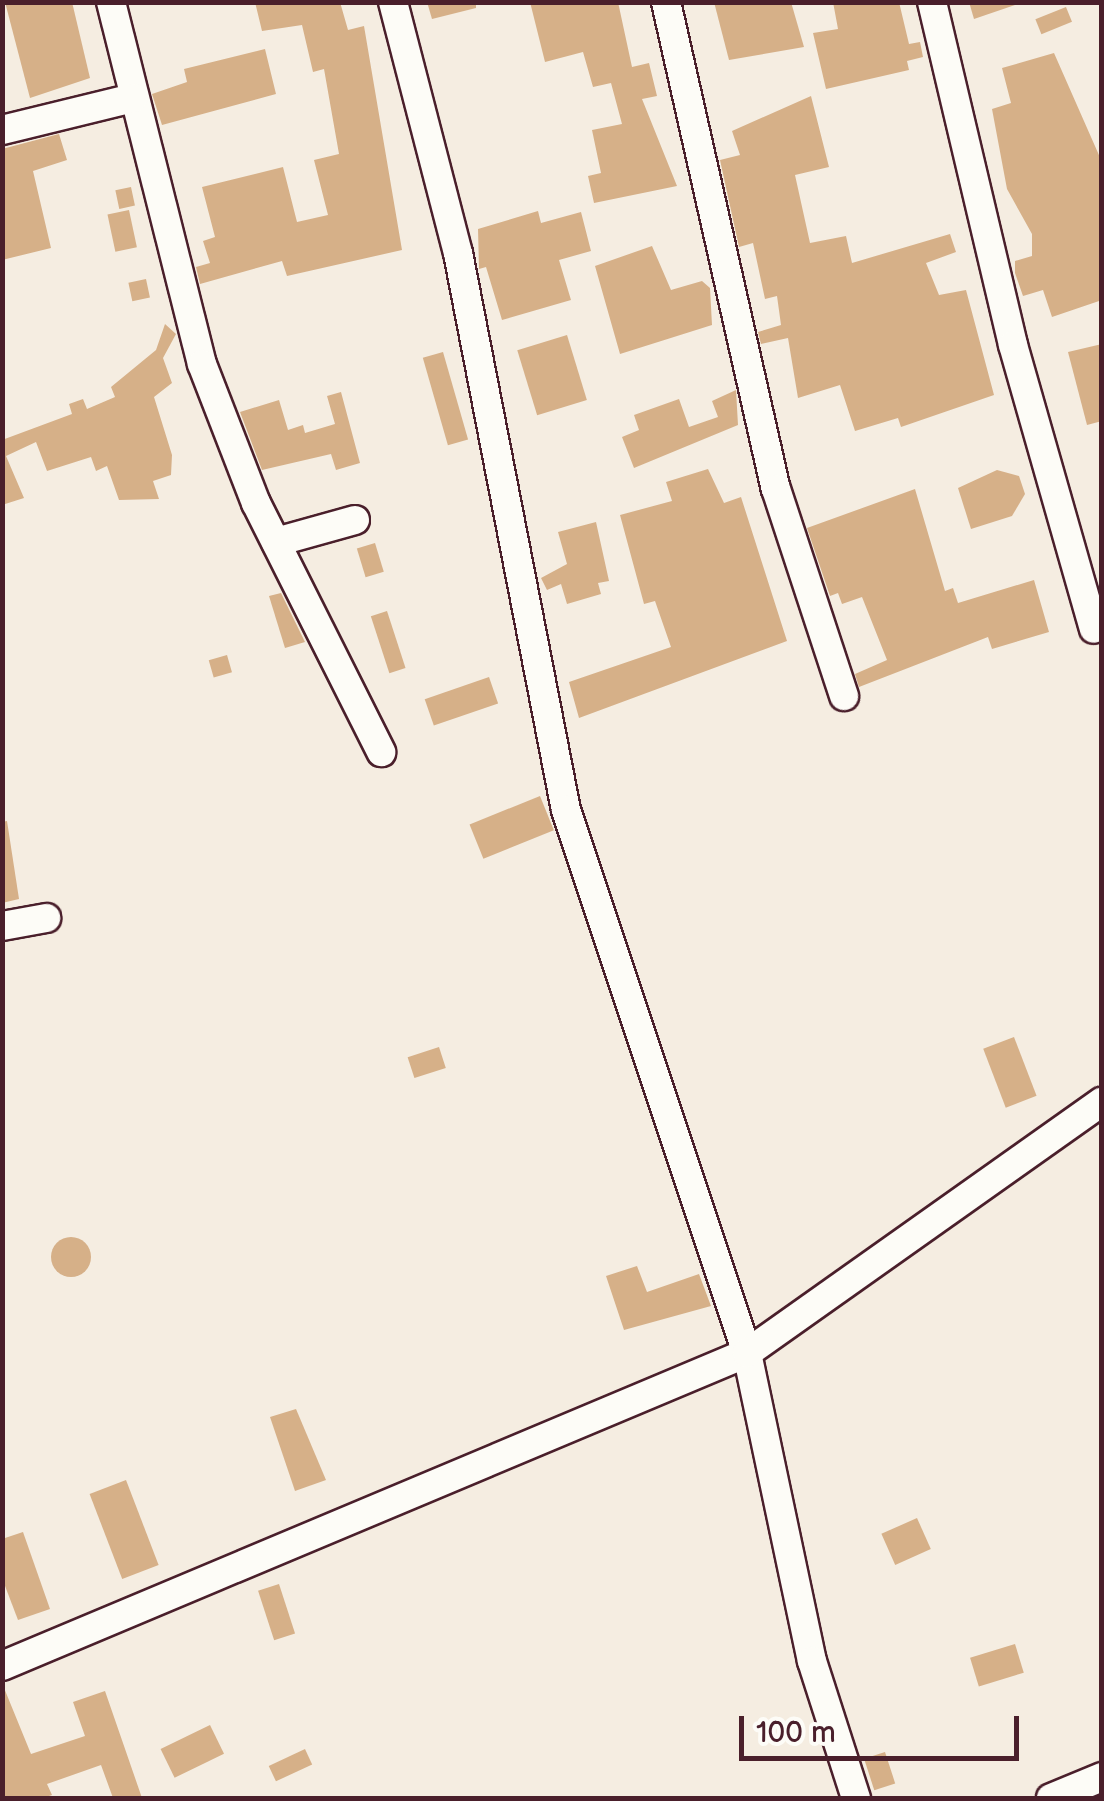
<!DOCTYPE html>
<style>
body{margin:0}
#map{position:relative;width:1104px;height:1801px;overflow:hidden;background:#f5ede1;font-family:"Balsamiq Sans",sans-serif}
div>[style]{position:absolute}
.building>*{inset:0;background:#d6b088;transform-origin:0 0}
.round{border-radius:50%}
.roads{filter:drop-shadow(2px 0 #4a1f2b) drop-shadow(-2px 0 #4a1f2b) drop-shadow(0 2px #4a1f2b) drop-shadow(0 -2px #4a1f2b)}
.minor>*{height:28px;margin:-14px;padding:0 14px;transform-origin:14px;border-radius:14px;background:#fdfcf7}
span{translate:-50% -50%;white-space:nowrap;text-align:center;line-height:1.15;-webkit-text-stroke:8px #fdfcf7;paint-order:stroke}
.frame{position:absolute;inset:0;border:5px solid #4a1f2b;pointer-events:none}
.scale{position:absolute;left:739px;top:1716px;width:280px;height:45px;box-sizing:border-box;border:5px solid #4a1f2b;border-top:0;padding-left:12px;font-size:30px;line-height:35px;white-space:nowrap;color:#4a1f2b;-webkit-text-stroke:8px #fdfcf7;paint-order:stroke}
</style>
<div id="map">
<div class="building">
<div style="clip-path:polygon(5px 2px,72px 2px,90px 78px,30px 98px)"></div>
<div style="clip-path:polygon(255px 2px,340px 2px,348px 30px,364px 26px,402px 250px,287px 276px,282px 261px,200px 284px,196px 267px,210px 263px,203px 241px,215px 237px,202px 187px,283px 167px,297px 222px,328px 215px,314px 160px,339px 154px,324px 69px,313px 72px,302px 25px,262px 31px)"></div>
<div style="clip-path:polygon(427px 2px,476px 2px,476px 8px,432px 19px)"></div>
<div style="clip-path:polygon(530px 2px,618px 2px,632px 67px,649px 63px,657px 96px,642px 99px,677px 186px,594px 203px,588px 176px,601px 173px,592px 130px,622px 124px,611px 83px,593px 87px,583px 52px,545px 62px)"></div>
<div style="clip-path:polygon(714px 2px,791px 2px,804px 47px,729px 60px)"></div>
<div style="clip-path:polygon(833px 2px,899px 2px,909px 44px,920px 42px,923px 57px,907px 61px,909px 70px,826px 89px,813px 33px,838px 29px)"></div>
<div style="clip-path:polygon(969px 2px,1014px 2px,1015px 5px,974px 19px)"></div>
<div style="left:1066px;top:7px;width:16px;height:33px;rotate:68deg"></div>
<div style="clip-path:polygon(265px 49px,276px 94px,162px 125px,152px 94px,187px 82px,184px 69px)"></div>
<div style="clip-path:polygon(1054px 53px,1102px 162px,1102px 300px,1052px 317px,1043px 290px,1023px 296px,1015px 273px,1015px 261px,1032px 256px,1032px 234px,1007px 189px,992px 109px,1011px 103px,1002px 68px)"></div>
<div style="clip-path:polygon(811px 96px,829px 167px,795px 175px,810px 243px,846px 236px,852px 263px,950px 234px,956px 252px,926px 263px,939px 295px,966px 290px,994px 395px,901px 427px,898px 418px,855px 431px,840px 385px,798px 398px,788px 338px,761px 344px,758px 332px,781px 325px,777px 296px,765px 299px,753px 243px,739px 247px,720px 160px,740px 155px,732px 131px)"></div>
<div style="clip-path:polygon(59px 134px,67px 160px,33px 171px,51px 248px,2px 260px,2px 149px)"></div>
<div style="left:131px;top:187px;width:19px;height:16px;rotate:78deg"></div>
<div style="left:129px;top:210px;width:38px;height:22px;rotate:78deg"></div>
<div style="clip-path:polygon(538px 211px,541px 223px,581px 212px,591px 251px,559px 260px,571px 300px,502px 320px,486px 267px,479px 269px,478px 229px)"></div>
<div style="clip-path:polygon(652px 246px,671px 290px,702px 281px,710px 288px,712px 325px,620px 354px,595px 266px)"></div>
<div style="left:146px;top:279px;width:19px;height:18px;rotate:78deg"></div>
<div style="clip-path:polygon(165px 324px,176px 334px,163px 358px,172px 383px,154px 397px,172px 455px,171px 475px,153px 481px,159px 499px,119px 500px,107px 466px,96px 471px,91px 457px,47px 471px,36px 442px,6px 456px,24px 498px,2px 505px,2px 440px,72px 414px,69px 404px,83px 399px,87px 409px,115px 397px,111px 387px,156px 350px)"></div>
<div style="left:567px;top:335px;width:68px;height:52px;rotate:73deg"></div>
<div style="clip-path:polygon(1102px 344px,1102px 421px,1087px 425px,1068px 352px)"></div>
<div style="left:443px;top:352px;width:91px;height:21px;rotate:74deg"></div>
<div style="clip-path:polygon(736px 390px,738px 425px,634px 468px,622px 437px,639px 430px,634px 415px,679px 399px,689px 427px,718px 417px,712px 401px)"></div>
<div style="clip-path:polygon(341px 392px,360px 463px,336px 470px,331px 454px,262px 470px,240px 412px,279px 400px,288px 430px,303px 425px,305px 433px,335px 424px,327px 396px)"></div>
<div style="clip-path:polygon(708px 469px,724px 503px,741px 497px,787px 641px,579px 718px,569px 682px,671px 647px,655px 601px,644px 604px,620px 515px,672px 501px,666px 482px)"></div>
<div style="clip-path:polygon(997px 470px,1019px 476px,1025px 494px,1012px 516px,971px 529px,958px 488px)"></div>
<div style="clip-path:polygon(915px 489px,945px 591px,953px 588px,958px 603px,1034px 580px,1049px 632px,992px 649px,988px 637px,859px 687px,855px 674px,887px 660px,862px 597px,842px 604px,838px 593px,830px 596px,807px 528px)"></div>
<div style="clip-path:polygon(596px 522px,609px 581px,598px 583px,601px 594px,567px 604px,561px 584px,547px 590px,541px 578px,567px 564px,558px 532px)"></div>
<div style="left:375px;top:543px;width:30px;height:19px;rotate:73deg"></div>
<div style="clip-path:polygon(281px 593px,305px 642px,285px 648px,269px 596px)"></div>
<div style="left:387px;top:611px;width:60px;height:17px;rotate:72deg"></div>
<div style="left:227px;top:655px;width:18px;height:19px;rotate:74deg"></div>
<div style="left:489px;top:677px;width:28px;height:68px;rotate:71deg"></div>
<div style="left:540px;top:796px;width:37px;height:76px;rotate:68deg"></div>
<div style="clip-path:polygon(7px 821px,19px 899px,2px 903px,2px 822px)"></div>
<div style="left:1014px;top:1037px;width:63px;height:33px;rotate:69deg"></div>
<div style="left:439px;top:1047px;width:22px;height:33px;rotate:72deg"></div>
<div class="round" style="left:51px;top:1237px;width:40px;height:40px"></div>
<div style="clip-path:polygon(637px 1266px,647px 1292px,699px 1274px,711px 1306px,624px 1330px,606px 1276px)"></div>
<div style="clip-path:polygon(296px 1409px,326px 1480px,295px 1491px,270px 1417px)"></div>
<div style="left:126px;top:1480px;width:91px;height:39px;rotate:69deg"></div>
<div style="left:917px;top:1518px;width:34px;height:39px;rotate:66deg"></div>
<div style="clip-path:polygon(23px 1532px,50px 1609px,18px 1620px,2px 1578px,2px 1539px)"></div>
<div style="left:279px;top:1584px;width:52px;height:22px;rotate:72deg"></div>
<div style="left:1015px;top:1644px;width:30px;height:47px;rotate:73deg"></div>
<div style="clip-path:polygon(2px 1683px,31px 1754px,85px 1736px,73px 1702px,105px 1691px,142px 1798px,113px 1798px,101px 1765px,47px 1784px,52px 1795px,43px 1798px,2px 1798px)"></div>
<div style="left:210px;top:1725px;width:32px;height:55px;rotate:64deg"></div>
<div style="left:305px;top:1749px;width:17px;height:40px;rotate:65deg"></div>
<div style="left:885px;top:1752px;width:33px;height:22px;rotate:72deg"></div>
</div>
<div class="roads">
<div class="minor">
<div style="left:111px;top:2px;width:373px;rotate:75.9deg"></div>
<div style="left:202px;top:364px;width:149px;rotate:68.8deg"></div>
<div style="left:256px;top:503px;width:279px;rotate:63.3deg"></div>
<div style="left:393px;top:2px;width:259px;rotate:75.5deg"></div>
<div style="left:458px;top:253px;width:567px;rotate:79.03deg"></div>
<div style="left:566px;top:810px;width:572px;rotate:71.57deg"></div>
<div style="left:747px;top:1353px;width:315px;rotate:78.1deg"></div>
<div style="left:812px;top:1661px;width:144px;rotate:72.2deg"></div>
<div style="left:666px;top:2px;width:499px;rotate:77.3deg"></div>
<div style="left:776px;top:489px;width:218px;rotate:71.8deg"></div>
<div style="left:932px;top:2px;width:352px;rotate:76.7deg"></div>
<div style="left:1013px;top:345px;width:295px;rotate:74.1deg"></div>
<div style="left:2px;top:130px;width:135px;rotate:-13.7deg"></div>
<div style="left:276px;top:542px;width:82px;rotate:-15.6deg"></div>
<div style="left:2px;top:926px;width:45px;rotate:-10.3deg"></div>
<div style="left:2px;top:1666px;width:808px;rotate:-22.79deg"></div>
<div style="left:747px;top:1353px;width:435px;rotate:-35.3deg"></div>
<div style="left:1051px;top:1798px;width:55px;rotate:-22.4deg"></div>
</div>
</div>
<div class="frame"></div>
<div class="scale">100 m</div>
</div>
